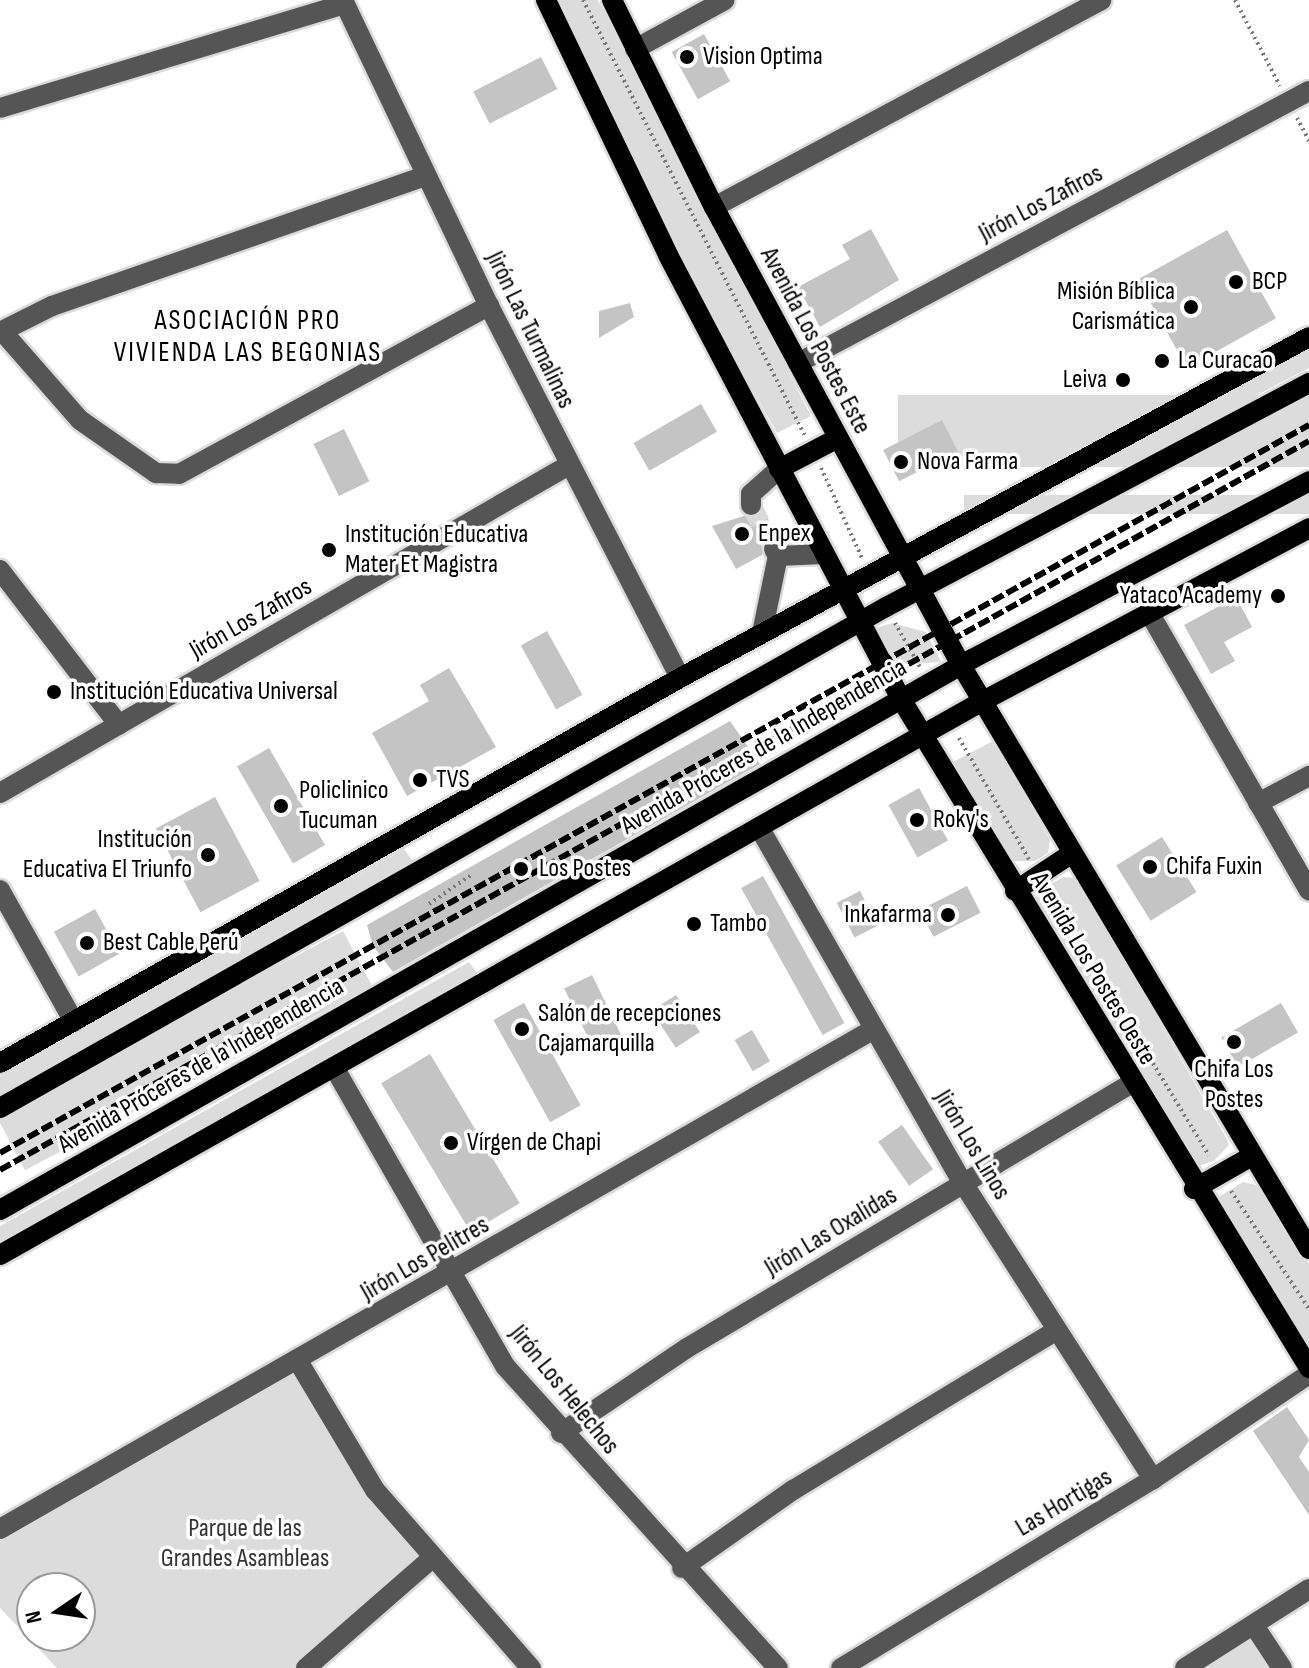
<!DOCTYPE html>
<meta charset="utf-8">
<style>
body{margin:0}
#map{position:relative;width:1309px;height:1668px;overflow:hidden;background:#fff;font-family:"Sofia Sans Condensed",sans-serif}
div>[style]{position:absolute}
.green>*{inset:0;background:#dcdcdc;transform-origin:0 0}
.building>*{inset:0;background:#c4c4c4;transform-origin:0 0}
.minor-tunnel>*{height:20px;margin-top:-10px;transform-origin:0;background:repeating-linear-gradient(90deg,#d9d9d9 0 20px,transparent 0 30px)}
.path>*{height:4px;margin-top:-2px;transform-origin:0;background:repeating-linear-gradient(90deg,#777 0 2px,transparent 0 6px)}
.roads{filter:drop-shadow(2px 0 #dbdbdb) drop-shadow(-2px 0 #dbdbdb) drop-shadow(0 2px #dbdbdb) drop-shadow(0 -2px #dbdbdb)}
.minor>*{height:20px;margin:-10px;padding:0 10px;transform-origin:10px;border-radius:10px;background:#555}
.major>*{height:20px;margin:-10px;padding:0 10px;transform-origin:10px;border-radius:10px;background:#000}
.rail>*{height:6px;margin-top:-3px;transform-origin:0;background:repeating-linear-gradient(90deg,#000 0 12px,transparent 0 16px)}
.dots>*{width:22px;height:22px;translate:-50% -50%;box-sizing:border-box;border:4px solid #fff;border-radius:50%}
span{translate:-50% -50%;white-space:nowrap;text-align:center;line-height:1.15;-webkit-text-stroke:7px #fff;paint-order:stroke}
.poi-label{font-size:26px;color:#000}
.left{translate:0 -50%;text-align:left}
.right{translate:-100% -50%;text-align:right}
.street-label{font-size:26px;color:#000}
.park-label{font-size:26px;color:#333}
.neighbourhood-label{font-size:28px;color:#000;letter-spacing:2px}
.north{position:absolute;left:16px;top:1572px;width:80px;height:80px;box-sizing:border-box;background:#fff;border:2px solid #999;border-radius:50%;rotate:257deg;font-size:22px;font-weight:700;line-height:32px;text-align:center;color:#000}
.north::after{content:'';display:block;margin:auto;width:28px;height:36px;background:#000;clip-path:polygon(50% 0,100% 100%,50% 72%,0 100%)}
</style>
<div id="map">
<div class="green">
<div style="clip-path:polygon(560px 0,598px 0,811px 416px,777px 433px,667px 237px)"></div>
<div style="clip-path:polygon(1309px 350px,1309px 368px,1146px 453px,1101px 462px)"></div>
<div style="left:1309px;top:395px;width:72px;height:411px;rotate:90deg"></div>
<div style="left:1309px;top:495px;width:19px;height:345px;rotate:90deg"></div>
<div style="clip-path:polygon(892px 623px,926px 632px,941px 662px,899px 665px,873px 629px)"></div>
<div style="clip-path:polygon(993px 741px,1050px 840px,1048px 853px,1035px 861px,1011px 861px,951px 763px)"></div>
<div style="clip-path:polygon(404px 849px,414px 863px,0 1099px,0 1076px)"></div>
<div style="clip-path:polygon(1064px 877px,1076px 878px,1225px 1136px,1229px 1145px,1214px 1161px,1198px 1166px,1034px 901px,1040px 889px)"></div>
<div style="left:343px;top:931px;width:62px;height:393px;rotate:62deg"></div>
<div style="clip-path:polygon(469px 962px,482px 980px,0 1246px,0 1226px)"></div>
<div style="clip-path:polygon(1243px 1182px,1256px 1185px,1309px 1264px,1309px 1346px,1218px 1209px,1220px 1196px)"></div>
<div style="clip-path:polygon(evenodd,292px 1373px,418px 1560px,293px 1668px,57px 1668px,0 1608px,0 1541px,292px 1373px,32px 1588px,80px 1588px,80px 1636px,32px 1636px,32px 1588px)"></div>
<div style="clip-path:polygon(1253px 1639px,1271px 1668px,1206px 1668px)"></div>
</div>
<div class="building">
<div style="left:704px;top:34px;width:54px;height:37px;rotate:61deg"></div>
<div style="left:541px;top:57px;width:36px;height:76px;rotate:63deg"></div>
<div style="clip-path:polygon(871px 229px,899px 280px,820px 327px,798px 287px,850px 259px,842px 245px)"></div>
<div style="left:1227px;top:230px;width:101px;height:102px;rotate:61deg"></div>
<div style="clip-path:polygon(630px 303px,634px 317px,599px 338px,599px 311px)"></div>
<div style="left:701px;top:404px;width:32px;height:78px;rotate:60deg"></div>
<div style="left:942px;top:420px;width:35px;height:66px;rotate:63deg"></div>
<div style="left:344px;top:429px;width:58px;height:34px;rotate:64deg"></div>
<div style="clip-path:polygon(763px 510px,778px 537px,767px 538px,762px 555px,736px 569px,712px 526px)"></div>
<div style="clip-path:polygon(1236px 597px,1252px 627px,1224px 642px,1235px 661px,1211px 674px,1184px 625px)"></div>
<div style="left:547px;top:631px;width:73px;height:30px;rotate:61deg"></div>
<div style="clip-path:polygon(449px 668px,496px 747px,407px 796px,372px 733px,429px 701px,420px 685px)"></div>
<div style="clip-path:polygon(730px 721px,760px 764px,393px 972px,373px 946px,367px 925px)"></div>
<div style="left:269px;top:748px;width:112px;height:37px;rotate:60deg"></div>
<div style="left:919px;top:788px;width:60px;height:35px;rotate:61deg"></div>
<div style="left:215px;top:797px;width:95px;height:67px;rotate:62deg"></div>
<div style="left:1162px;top:837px;width:65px;height:54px;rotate:58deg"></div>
<div style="left:763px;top:876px;width:168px;height:25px;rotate:61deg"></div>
<div style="left:967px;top:886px;width:30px;height:53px;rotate:63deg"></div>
<div style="left:860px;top:891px;width:39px;height:26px;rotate:63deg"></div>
<div style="left:95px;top:909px;width:51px;height:47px;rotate:61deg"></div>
<div style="left:592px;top:975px;width:72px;height:31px;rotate:64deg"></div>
<div style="left:676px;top:995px;width:44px;height:29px;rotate:57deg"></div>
<div style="left:524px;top:1003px;width:117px;height:35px;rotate:61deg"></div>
<div style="left:1281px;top:1003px;width:34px;height:69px;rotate:60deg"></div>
<div style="left:752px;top:1030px;width:36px;height:20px;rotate:60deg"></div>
<div style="left:430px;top:1054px;width:174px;height:57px;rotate:59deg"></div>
<div style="left:902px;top:1125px;width:54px;height:29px;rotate:55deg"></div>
<div style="clip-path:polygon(1287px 1407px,1309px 1440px,1299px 1457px,1309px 1472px,1309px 1515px,1253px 1431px)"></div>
</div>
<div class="minor-tunnel">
<div style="left:751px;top:505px;width:50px;rotate:62.4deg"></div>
</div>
<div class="path">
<div style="left:583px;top:0;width:488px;rotate:63deg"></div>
<div style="left:1235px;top:0;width:97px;rotate:62.4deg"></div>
<div style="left:1297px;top:118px;width:26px;rotate:62deg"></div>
<div style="left:821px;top:468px;width:99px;rotate:65.5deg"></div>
<div style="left:895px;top:623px;width:51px;rotate:60.4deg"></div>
<div style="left:959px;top:738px;width:140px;rotate:60deg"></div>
<div style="left:1050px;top:894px;width:306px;rotate:58.7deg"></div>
<div style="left:429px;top:904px;width:51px;rotate:-34.6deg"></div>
<div style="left:1231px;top:1191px;width:141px;rotate:56.5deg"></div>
</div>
<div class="roads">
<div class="minor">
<div style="left:343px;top:0;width:339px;rotate:64.5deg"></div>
<div style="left:489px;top:306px;width:418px;rotate:62.8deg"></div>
<div style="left:635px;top:49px;width:102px;rotate:-28.6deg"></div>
<div style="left:0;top:108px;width:360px;rotate:-16.8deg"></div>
<div style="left:714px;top:207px;width:439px;rotate:-28.1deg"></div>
<div style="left:2px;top:331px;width:118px;rotate:48.8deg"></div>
<div style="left:80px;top:420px;width:93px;rotate:34.9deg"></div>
<div style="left:156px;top:473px;width:23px;rotate:2deg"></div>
<div style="left:179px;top:474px;width:353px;rotate:-28.5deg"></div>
<div style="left:0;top:332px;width:58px;rotate:-26.6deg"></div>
<div style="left:52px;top:306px;width:396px;rotate:-19.2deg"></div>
<div style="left:798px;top:363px;width:579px;rotate:-28.03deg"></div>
<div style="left:751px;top:505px;width:11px;rotate:-90deg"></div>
<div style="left:751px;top:494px;width:38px;rotate:-42deg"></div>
<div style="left:774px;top:549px;width:8px;rotate:60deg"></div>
<div style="left:778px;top:556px;width:46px;rotate:-2.5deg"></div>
<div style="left:0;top:570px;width:195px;rotate:52.5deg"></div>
<div style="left:1150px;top:614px;width:319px;rotate:60.1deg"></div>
<div style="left:762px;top:633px;width:79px;rotate:-78.3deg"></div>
<div style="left:0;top:793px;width:657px;rotate:-29.96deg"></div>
<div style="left:1258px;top:803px;width:58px;rotate:-27.9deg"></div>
<div style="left:760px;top:829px;width:408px;rotate:60.2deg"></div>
<div style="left:963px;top:1183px;width:352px;rotate:57.3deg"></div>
<div style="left:0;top:890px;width:151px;rotate:60.7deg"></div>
<div style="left:335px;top:1069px;width:342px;rotate:60.2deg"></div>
<div style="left:505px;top:1366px;width:407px;rotate:47.9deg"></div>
<div style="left:298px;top:1361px;width:150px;rotate:59.2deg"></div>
<div style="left:375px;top:1490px;width:237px;rotate:48.8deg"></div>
<div style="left:561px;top:1433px;width:152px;rotate:-34deg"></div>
<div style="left:687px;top:1348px;width:518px;rotate:-30.77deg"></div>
<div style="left:0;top:1529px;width:1007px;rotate:-29.77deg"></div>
<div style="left:682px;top:1568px;width:136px;rotate:-35.1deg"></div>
<div style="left:793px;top:1490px;width:307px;rotate:-31.2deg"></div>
<div style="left:1255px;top:1627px;width:49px;rotate:56.6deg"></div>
<div style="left:306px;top:1668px;width:164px;rotate:-41.1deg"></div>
<div style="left:841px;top:1668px;width:365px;rotate:-31.2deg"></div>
<div style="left:1153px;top:1479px;width:188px;rotate:-33.9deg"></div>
<div style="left:1185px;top:1668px;width:147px;rotate:-32.5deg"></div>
</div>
<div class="major">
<div style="left:546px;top:0;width:283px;rotate:64.4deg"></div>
<div style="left:668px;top:255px;width:501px;rotate:62.31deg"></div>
<div style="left:901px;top:699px;width:784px;rotate:58.62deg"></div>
<div style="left:612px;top:0;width:231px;rotate:63.8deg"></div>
<div style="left:714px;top:207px;width:520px;rotate:61.66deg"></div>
<div style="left:961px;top:665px;width:680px;rotate:59.21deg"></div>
<div style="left:779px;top:469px;width:67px;rotate:-27.7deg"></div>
<div style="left:1015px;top:891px;width:67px;rotate:-33.5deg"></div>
<div style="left:0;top:1063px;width:781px;rotate:-29.52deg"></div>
<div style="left:680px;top:678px;width:715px;rotate:-28.46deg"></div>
<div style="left:0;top:1108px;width:1018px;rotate:-29.49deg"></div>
<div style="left:886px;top:607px;width:479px;rotate:-27.9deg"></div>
<div style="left:1194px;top:1189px;width:67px;rotate:-29.6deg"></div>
<div style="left:0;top:1210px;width:1117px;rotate:-29.55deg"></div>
<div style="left:972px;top:659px;width:381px;rotate:-27.8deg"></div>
<div style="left:0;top:1255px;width:1126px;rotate:-29.41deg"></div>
<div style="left:981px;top:702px;width:371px;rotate:-27.9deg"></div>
</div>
</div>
<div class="rail">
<div style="left:0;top:1153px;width:1498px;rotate:-29.08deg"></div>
<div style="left:0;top:1170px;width:1498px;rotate:-29.11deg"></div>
</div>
<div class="dots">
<div style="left:687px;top:57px;background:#000"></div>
<div style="left:1236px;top:282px;background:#000"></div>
<div style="left:1191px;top:307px;background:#000"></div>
<div style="left:1162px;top:361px;background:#000"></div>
<div style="left:1123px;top:380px;background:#000"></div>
<div style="left:901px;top:462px;background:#000"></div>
<div style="left:742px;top:534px;background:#000"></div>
<div style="left:329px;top:550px;background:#000"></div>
<div style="left:1278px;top:596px;background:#000"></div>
<div style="left:54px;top:692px;background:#000"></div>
<div style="left:420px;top:780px;background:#000"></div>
<div style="left:281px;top:806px;background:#000"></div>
<div style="left:917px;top:820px;background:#000"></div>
<div style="left:208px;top:855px;background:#000"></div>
<div style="left:1150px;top:867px;background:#000"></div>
<div style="left:521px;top:869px;background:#000"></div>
<div style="left:948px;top:915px;background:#000"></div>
<div style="left:694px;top:924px;background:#000"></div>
<div style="left:87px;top:943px;background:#000"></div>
<div style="left:522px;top:1029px;background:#000"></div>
<div style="left:1234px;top:1042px;background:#000"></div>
<div style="left:451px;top:1143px;background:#000"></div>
</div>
<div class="poi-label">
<span class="left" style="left:703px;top:57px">Vision Optima</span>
<span class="left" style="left:1252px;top:282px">BCP</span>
<span class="right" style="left:1175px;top:307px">Misión Bíblica<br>Carismática</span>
<span class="left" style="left:1178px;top:361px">La Curacao</span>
<span class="right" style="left:1107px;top:380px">Leiva</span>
<span class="left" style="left:917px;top:462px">Nova Farma</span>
<span class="left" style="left:758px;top:534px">Enpex</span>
<span class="left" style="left:345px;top:550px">Institución Educativa<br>Mater Et Magistra</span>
<span class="right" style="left:1262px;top:596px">Yataco Academy</span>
<span class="left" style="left:70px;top:692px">Institución Educativa Universal</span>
<span class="left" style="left:436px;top:780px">TVS</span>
<span class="left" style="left:299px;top:806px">Policlinico<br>Tucuman</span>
<span class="left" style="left:933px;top:820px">Roky's</span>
<span class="right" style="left:192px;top:855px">Institución<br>Educativa El Triunfo</span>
<span class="left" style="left:1166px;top:867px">Chifa Fuxin</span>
<span class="left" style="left:539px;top:869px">Los Postes</span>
<span class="right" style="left:932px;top:915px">Inkafarma</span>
<span class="left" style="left:710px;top:924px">Tambo</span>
<span class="left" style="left:103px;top:943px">Best Cable Perú</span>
<span class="left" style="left:538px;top:1029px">Salón de recepciones<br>Cajamarquilla</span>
<span style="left:1234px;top:1085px">Chifa Los<br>Postes</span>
<span class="left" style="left:467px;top:1143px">Vírgen de Chapi</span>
</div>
<div class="street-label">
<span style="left:1041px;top:204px;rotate:-28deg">Jirón Los Zafiros</span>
<span style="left:530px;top:330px;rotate:64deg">Jirón Las Turmalinas</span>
<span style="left:815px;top:341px;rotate:62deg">Avenida Los Postes Este</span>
<span style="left:251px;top:619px;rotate:-30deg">Jirón Los Zafiros</span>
<span style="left:764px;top:747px;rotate:-30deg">Avenida Próceres de la Independencia</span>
<span style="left:1093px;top:969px;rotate:59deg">Avenida Los Postes Oeste</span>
<span style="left:201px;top:1066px;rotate:-30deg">Avenida Próceres de la Independencia</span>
<span style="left:972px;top:1145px;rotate:59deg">Jirón Los Linos</span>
<span style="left:831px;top:1232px;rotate:-31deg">Jirón Las Oxalidas</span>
<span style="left:425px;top:1259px;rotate:-30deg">Jirón Los Pelitres</span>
<span style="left:564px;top:1390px;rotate:51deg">Jirón Los Helechos</span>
<span style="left:1064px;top:1503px;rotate:-31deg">Las Hortigas</span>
</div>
<div class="park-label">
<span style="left:245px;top:1544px">Parque de las<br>Grandes Asambleas</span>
</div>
<div class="neighbourhood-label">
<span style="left:248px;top:337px">ASOCIACIÓN PRO<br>VIVIENDA LAS BEGONIAS</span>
</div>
<div class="north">N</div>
</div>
